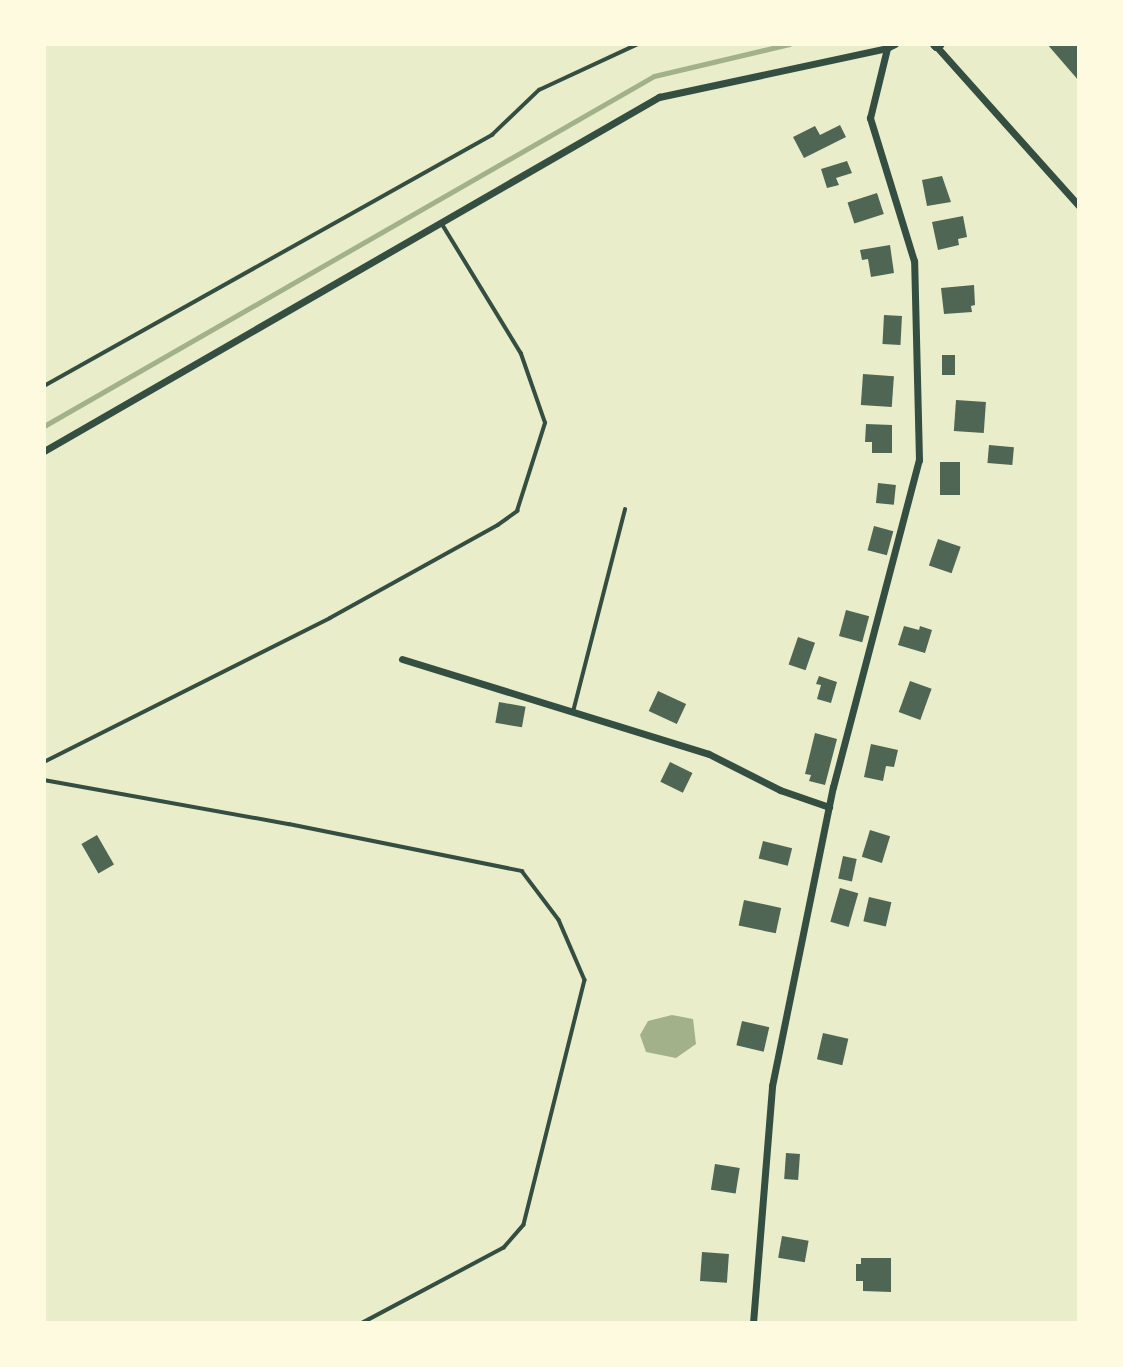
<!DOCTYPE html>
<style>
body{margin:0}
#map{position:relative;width:1123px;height:1367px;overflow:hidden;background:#e9edc9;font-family:"Noto Sans",sans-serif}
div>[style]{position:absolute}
.water>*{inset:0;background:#a3b18a}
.stream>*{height:5px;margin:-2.5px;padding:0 2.5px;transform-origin:2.5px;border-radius:2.5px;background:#a3b18a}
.building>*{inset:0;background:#4f6655;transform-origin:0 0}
.service>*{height:3.5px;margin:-1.75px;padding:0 1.75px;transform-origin:1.75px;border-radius:1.75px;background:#344e41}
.minor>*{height:7px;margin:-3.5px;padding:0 3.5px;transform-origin:3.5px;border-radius:3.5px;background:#344e41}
.tertiary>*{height:9px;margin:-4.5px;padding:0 4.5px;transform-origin:4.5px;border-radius:4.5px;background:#344e41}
span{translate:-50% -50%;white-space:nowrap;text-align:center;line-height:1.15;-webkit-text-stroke:5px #fefae0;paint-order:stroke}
.frame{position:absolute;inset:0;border:46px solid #fefae0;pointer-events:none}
</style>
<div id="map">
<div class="water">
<div style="clip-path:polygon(672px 1015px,693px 1019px,696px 1044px,676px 1058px,646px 1052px,640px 1035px,648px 1021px)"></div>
</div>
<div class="stream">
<div style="left:44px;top:426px;width:703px;rotate:-29.85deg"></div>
<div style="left:654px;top:76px;width:139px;rotate:-13.3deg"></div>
</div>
<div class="building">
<div style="clip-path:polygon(1047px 44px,1079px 44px,1079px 81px)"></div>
<div style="clip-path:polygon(840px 125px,846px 137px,804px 158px,793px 137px,815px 126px,820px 135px)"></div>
<div style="clip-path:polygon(847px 161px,852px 173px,836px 178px,839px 185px,827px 188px,821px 169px)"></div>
<div style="clip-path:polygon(942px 176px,951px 202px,927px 206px,922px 180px)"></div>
<div style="left:877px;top:193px;width:22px;height:31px;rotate:72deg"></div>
<div style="clip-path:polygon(963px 216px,967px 237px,958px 239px,959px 245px,938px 250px,932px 222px)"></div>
<div style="clip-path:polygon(890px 245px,894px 273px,871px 277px,868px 259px,862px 260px,860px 250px)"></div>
<div style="clip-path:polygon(974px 285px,975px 305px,971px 306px,972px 312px,944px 314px,941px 288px)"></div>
<div style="left:884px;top:315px;width:18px;height:29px;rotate:3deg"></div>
<div style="left:955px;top:355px;width:20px;height:13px;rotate:90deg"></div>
<div style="left:863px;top:374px;width:31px;height:31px;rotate:4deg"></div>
<div style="left:956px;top:400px;width:30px;height:31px;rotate:4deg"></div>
<div style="clip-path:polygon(866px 424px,892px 425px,892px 453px,872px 453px,872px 442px,865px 442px)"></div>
<div style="left:989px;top:445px;width:25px;height:18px;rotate:5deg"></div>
<div style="left:940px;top:462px;width:20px;height:33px"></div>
<div style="left:878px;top:483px;width:18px;height:20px;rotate:6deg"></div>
<div style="left:874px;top:526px;width:20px;height:25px;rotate:15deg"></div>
<div style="left:938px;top:539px;width:24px;height:28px;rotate:19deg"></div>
<div style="left:846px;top:610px;width:24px;height:27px;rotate:15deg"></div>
<div style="clip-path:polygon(904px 626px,919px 630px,920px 626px,932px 630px,925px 653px,898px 645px)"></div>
<div style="left:798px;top:637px;width:18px;height:29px;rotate:19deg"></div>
<div style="clip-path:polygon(819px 676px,837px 682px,831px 703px,817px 699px,821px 685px,816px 684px)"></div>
<div style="left:910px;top:681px;width:23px;height:33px;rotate:20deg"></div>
<div style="left:658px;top:691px;width:31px;height:22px;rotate:25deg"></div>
<div style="left:499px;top:702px;width:27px;height:21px;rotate:10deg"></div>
<div style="clip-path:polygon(815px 733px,837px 739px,825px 785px,809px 781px,811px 775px,805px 774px)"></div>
<div style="clip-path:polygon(871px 744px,898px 750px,894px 767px,886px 766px,883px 781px,864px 777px)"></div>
<div style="left:670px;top:762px;width:25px;height:22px;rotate:26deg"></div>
<div style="left:870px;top:830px;width:21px;height:28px;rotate:17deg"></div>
<div style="left:97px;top:835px;width:34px;height:18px;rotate:60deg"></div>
<div style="left:763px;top:841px;width:30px;height:18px;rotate:14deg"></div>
<div style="left:843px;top:856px;width:14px;height:23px;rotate:12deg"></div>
<div style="left:840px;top:888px;width:19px;height:35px;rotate:16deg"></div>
<div style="left:869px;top:897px;width:23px;height:25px;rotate:13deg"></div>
<div style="left:744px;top:900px;width:38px;height:26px;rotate:12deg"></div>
<div style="left:742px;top:1021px;width:28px;height:25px;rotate:13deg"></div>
<div style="left:823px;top:1033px;width:26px;height:27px;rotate:13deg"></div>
<div style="left:786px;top:1153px;width:14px;height:26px;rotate:4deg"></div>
<div style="left:715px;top:1164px;width:25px;height:26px;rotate:9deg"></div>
<div style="left:782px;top:1236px;width:27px;height:22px;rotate:10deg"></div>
<div style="left:702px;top:1252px;width:27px;height:29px;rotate:4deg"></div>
<div style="clip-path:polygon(861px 1258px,891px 1258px,891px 1292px,863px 1291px,863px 1281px,856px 1281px,856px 1264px,861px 1264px)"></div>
</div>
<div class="service">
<div style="left:44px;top:386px;width:514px;rotate:-29.26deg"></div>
<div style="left:492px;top:135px;width:65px;rotate:-43.8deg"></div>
<div style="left:539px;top:90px;width:109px;rotate:-24.9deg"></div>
<div style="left:573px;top:712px;width:209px;rotate:-75.6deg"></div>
<div style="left:44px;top:762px;width:320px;rotate:-26.7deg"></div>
<div style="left:330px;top:618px;width:192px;rotate:-29deg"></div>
<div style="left:498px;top:525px;width:24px;rotate:-36deg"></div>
<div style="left:517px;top:511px;width:92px;rotate:-72.3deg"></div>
<div style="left:545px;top:423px;width:73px;rotate:-109.2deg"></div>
<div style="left:521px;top:354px;width:153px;rotate:-121.4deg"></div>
<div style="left:44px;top:780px;width:249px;rotate:10.2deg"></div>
<div style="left:289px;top:824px;width:238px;rotate:11.4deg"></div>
<div style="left:522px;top:871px;width:61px;rotate:52.9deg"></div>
<div style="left:559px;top:920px;width:65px;rotate:66.6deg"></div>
<div style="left:585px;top:980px;width:252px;rotate:104deg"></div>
<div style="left:524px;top:1225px;width:30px;rotate:131deg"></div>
<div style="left:504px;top:1248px;width:160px;rotate:152deg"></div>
</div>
<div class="minor">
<div style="left:936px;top:46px;width:215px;rotate:48.2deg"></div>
<div style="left:44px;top:451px;width:710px;rotate:-29.93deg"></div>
<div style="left:659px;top:97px;width:233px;rotate:-12.1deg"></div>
<div style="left:887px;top:48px;width:9px;rotate:-27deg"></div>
<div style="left:402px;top:659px;width:321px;rotate:17.2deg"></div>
<div style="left:709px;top:754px;width:80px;rotate:26.9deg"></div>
<div style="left:780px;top:790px;width:52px;rotate:19.1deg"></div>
<div style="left:753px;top:1323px;width:238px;rotate:-85.4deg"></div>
<div style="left:772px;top:1086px;width:305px;rotate:-78.5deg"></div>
<div style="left:833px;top:787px;width:338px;rotate:-75.3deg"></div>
<div style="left:919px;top:460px;width:199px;rotate:-91.4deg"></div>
<div style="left:914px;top:261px;width:150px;rotate:-107.1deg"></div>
<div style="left:870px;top:118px;width:72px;rotate:-76.3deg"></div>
</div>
<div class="tertiary">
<div style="left:934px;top:44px;width:3px;rotate:45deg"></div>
<div style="left:936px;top:46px;width:4px;rotate:-27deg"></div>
</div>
<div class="frame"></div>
</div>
